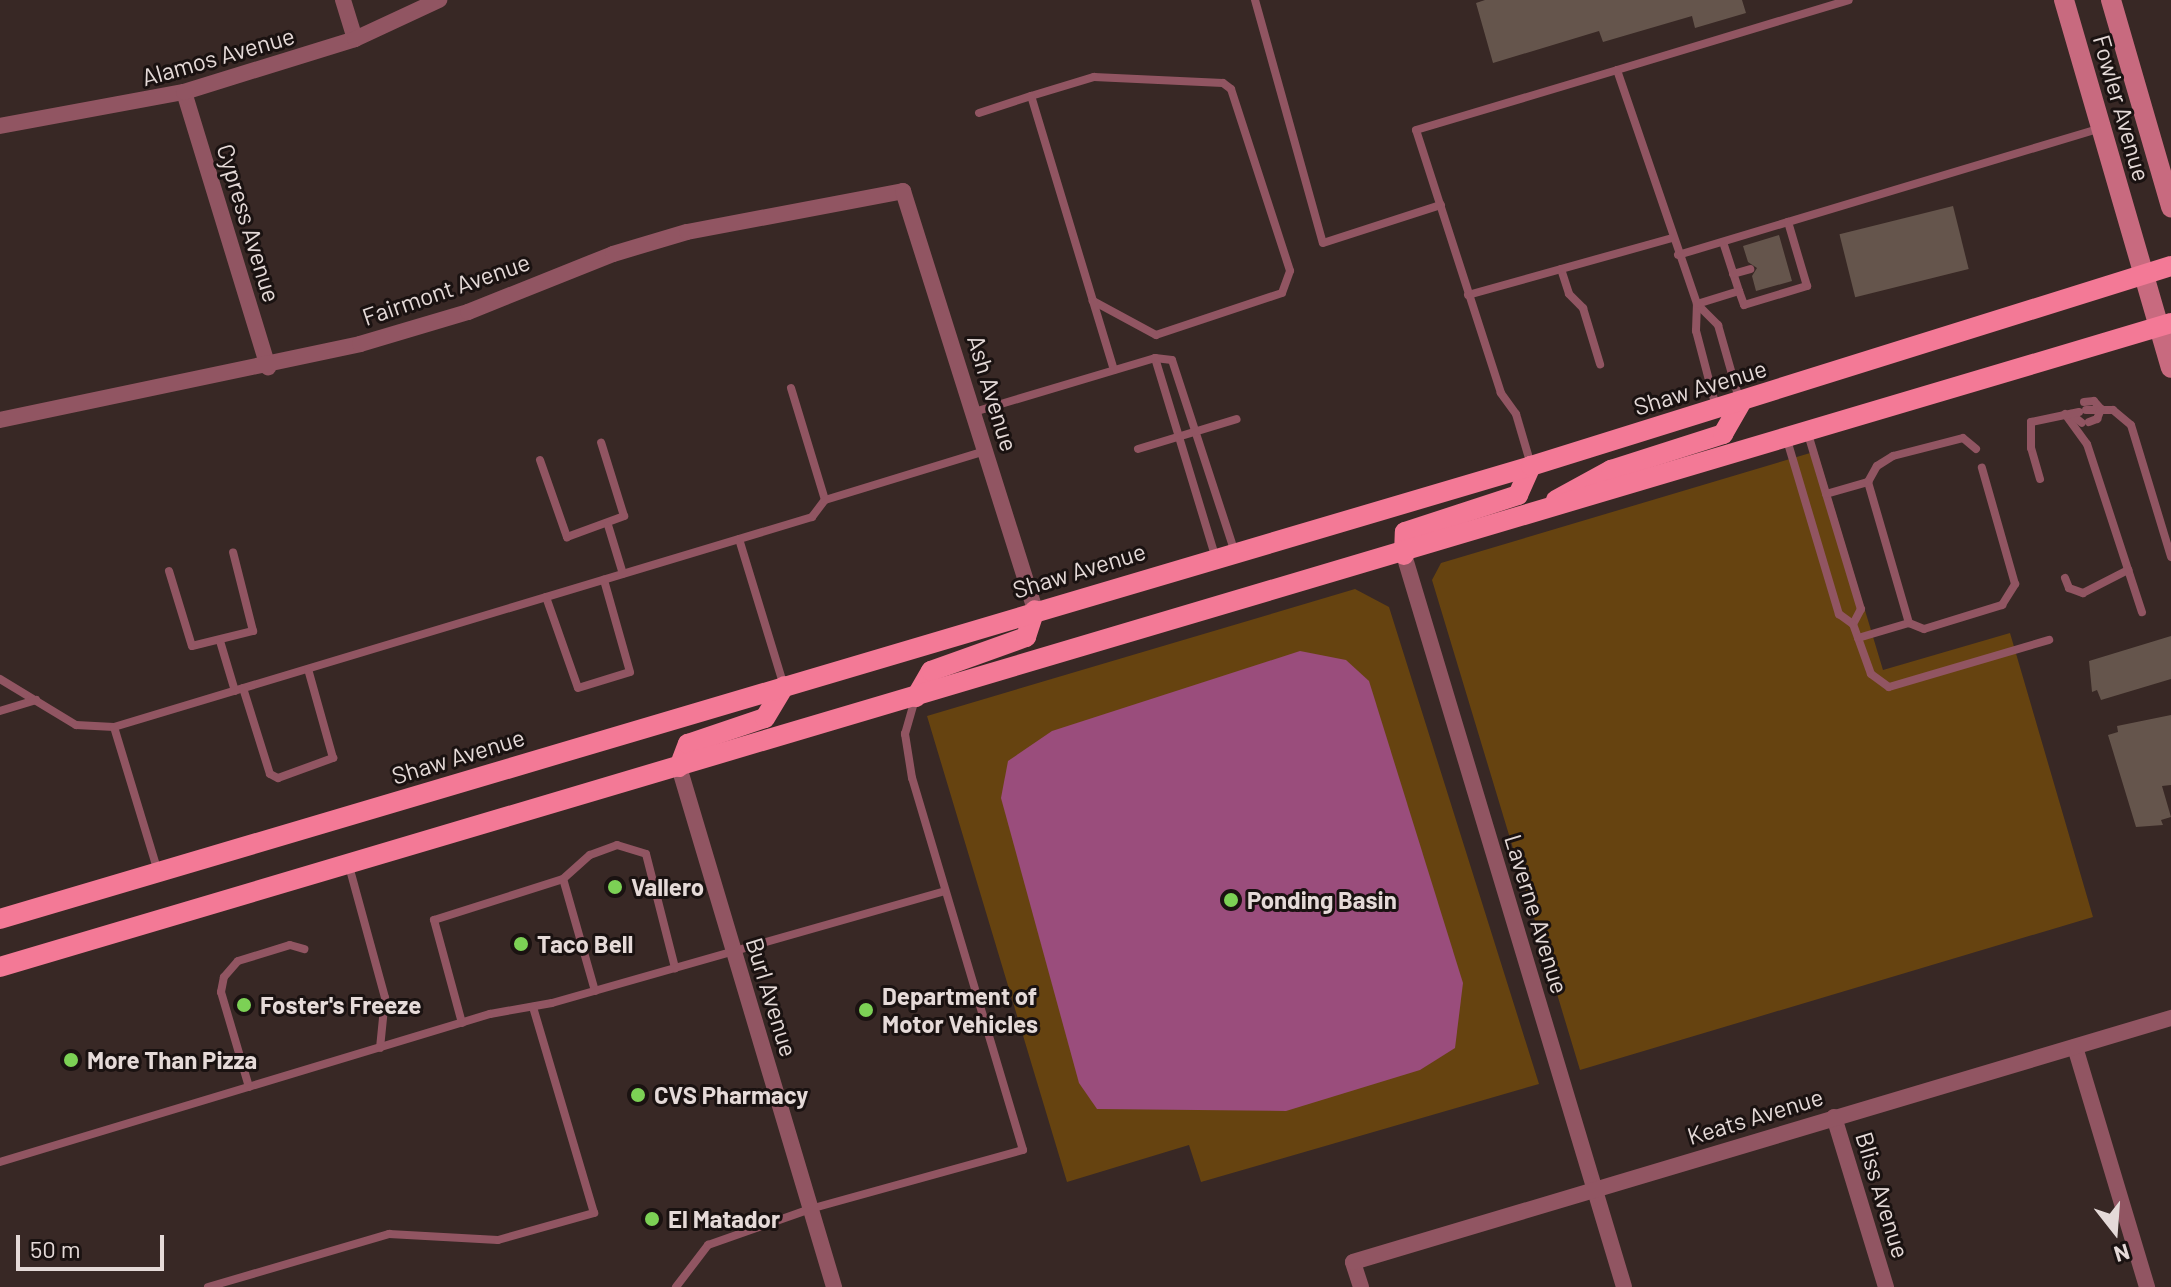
<!DOCTYPE html>
<style>
body{margin:0}
#map{position:relative;width:2171px;height:1287px;overflow:hidden;background:#382825;font-family:Barlow,sans-serif}
div>[style]{position:absolute}
.green>*{inset:0;background:#664310}
.water>*{inset:0;background:#9a4d7c}
.building>*{inset:0;background:#65554c;transform-origin:0 0}
.service>*{height:8px;margin:-4px;padding:0 4px;transform-origin:4px;border-radius:4px;background:#915562}
.minor>*{height:16px;margin:-8px;padding:0 8px;transform-origin:8px;border-radius:8px;background:#915562}
.secondary>*{height:20px;margin:-10px;padding:0 10px;transform-origin:10px;border-radius:10px;background:#c86a7f}
.primary>*{height:20px;margin:-10px;padding:0 10px;transform-origin:10px;border-radius:10px;background:#f37996}
.dots>*{width:22px;height:22px;translate:-50% -50%;box-sizing:border-box;border:4px solid #1a1211;border-radius:50%}
span{translate:-50% -50%;white-space:nowrap;text-align:center;line-height:1.15;-webkit-text-stroke:6px #1a1211;paint-order:stroke}
.street-label{font-size:24px;color:#e5dad8}
.poi-label{font-size:24px;color:#e5dad8;font-weight:700}
.left{translate:0 -50%;text-align:left}
.north{position:absolute;left:2075px;top:1191px;width:80px;height:80px;-webkit-text-stroke:6px #1a1211;paint-order:stroke;rotate:163deg;font-size:22px;font-weight:700;line-height:32px;text-align:center;color:#e5dad8}
.north::after{content:'';display:block;margin:auto;width:28px;height:36px;background:#e5dad8;clip-path:polygon(50% 0,100% 100%,50% 72%,0 100%)}
.scale{position:absolute;left:16px;top:1235px;width:148px;height:36px;box-sizing:border-box;border:4px solid #e5dad8;border-top:0;padding-left:10px;font-size:24px;line-height:28px;white-space:nowrap;color:#e5dad8;-webkit-text-stroke:6px #1a1211;paint-order:stroke}
</style>
<div id="map">
<div class="green">
<div style="clip-path:polygon(1817px 451px,1883px 670px,2010px 633px,2093px 917px,1580px 1070px,1432px 580px,1441px 563px)"></div>
<div style="clip-path:polygon(1355px 589px,1389px 607px,1539px 1084px,1201px 1182px,1189px 1145px,1067px 1182px,927px 716px)"></div>
</div>
<div class="water">
<div style="clip-path:polygon(1300px 651px,1346px 660px,1369px 681px,1463px 983px,1455px 1048px,1420px 1070px,1286px 1111px,1097px 1109px,1079px 1083px,1001px 798px,1008px 761px,1052px 731px)"></div>
</div>
<div class="building">
<div style="clip-path:polygon(1485px 0,1742px 0,1746px 13px,1695px 28px,1692px 16px,1603px 42px,1599px 31px,1493px 63px,1476px 3px)"></div>
<div style="left:1953px;top:206px;width:65px;height:117px;rotate:76deg"></div>
<div style="clip-path:polygon(1779px 235px,1792px 281px,1756px 291px,1752px 276px,1757px 268px,1748px 262px,1743px 246px)"></div>
<div style="clip-path:polygon(2171px 636px,2171px 679px,2101px 700px,2097px 690px,2092px 692px,2089px 661px)"></div>
<div style="clip-path:polygon(2171px 715px,2171px 785px,2162px 786px,2171px 817px,2161px 820px,2163px 825px,2136px 827px,2108px 735px,2118px 732px,2117px 726px)"></div>
</div>
<div class="service">
<div style="left:1255px;top:0;width:252px;rotate:74.4deg"></div>
<div style="left:1323px;top:243px;width:124px;rotate:-17.9deg"></div>
<div style="left:1617px;top:70px;width:242px;rotate:-16.8deg"></div>
<div style="left:1094px;top:77px;width:129px;rotate:2.7deg"></div>
<div style="left:1223px;top:83px;width:10px;rotate:37deg"></div>
<div style="left:1231px;top:89px;width:191px;rotate:72deg"></div>
<div style="left:1290px;top:271px;width:23px;rotate:110deg"></div>
<div style="left:1282px;top:293px;width:133px;rotate:161.6deg"></div>
<div style="left:1156px;top:335px;width:72px;rotate:-151.6deg"></div>
<div style="left:1093px;top:301px;width:214px;rotate:-106.8deg"></div>
<div style="left:1031px;top:96px;width:66px;rotate:-16.8deg"></div>
<div style="left:979px;top:113px;width:55px;rotate:-18.1deg"></div>
<div style="left:1723px;top:242px;width:52px;rotate:71.9deg"></div>
<div style="left:1678px;top:255px;width:441px;rotate:-16.7deg"></div>
<div style="left:1561px;top:269px;width:26px;rotate:72deg"></div>
<div style="left:1569px;top:294px;width:20px;rotate:45deg"></div>
<div style="left:1583px;top:308px;width:59px;rotate:73.1deg"></div>
<div style="left:1733px;top:274px;width:18px;rotate:-16deg"></div>
<div style="left:1468px;top:295px;width:212px;rotate:-15.6deg"></div>
<div style="left:1093px;top:301px;width:72px;rotate:73.1deg"></div>
<div style="left:1155px;top:358px;width:207px;rotate:73.1deg"></div>
<div style="left:791px;top:388px;width:117px;rotate:73.1deg"></div>
<div style="left:2084px;top:402px;width:10px;rotate:-6deg"></div>
<div style="left:2094px;top:401px;width:11px;rotate:49deg"></div>
<div style="left:1716px;top:407px;width:79px;rotate:-104.7deg"></div>
<div style="left:1696px;top:331px;width:27px;rotate:-88deg"></div>
<div style="left:1697px;top:304px;width:30px;rotate:45deg"></div>
<div style="left:1718px;top:325px;width:80px;rotate:74.1deg"></div>
<div style="left:2086px;top:410px;width:27px"></div>
<div style="left:2113px;top:410px;width:23px;rotate:40deg"></div>
<div style="left:2131px;top:425px;width:138px;rotate:73.1deg"></div>
<div style="left:974px;top:412px;width:189px;rotate:-16.6deg"></div>
<div style="left:1155px;top:358px;width:17px;rotate:7deg"></div>
<div style="left:1172px;top:360px;width:200px;rotate:71.9deg"></div>
<div style="left:2065px;top:414px;width:37px;rotate:54deg"></div>
<div style="left:2087px;top:444px;width:177px;rotate:71.9deg"></div>
<div style="left:2071px;top:414px;width:14px;rotate:39deg"></div>
<div style="left:2089px;top:422px;width:9px;rotate:-21deg"></div>
<div style="left:2097px;top:419px;width:11px;rotate:-68deg"></div>
<div style="left:1808px;top:434px;width:183px;rotate:73.2deg"></div>
<div style="left:1861px;top:609px;width:17px;rotate:118deg"></div>
<div style="left:1787px;top:440px;width:182px;rotate:73.4deg"></div>
<div style="left:1839px;top:614px;width:17px;rotate:36deg"></div>
<div style="left:1853px;top:624px;width:53px;rotate:70.2deg"></div>
<div style="left:1871px;top:674px;width:22px;rotate:36deg"></div>
<div style="left:1889px;top:687px;width:167px;rotate:-16.4deg"></div>
<div style="left:1138px;top:449px;width:103px;rotate:-16.9deg"></div>
<div style="left:540px;top:460px;width:82px;rotate:70.7deg"></div>
<div style="left:567px;top:537px;width:61px;rotate:-20.2deg"></div>
<div style="left:624px;top:516px;width:77px;rotate:-107.3deg"></div>
<div style="left:1531px;top:465px;width:53px;rotate:-106.4deg"></div>
<div style="left:1516px;top:414px;width:26px;rotate:-126deg"></div>
<div style="left:1501px;top:393px;width:276px;rotate:-107.9deg"></div>
<div style="left:1416px;top:130px;width:210px;rotate:-16.6deg"></div>
<div style="left:1617px;top:70px;width:247px;rotate:71.1deg"></div>
<div style="left:1697px;top:304px;width:44px;rotate:-17.2deg"></div>
<div style="left:1739px;top:291px;width:15px;rotate:70deg"></div>
<div style="left:1744px;top:305px;width:66px;rotate:-16.8deg"></div>
<div style="left:1807px;top:286px;width:67px;rotate:-106.5deg"></div>
<div style="left:2040px;top:479px;width:32px;rotate:-106deg"></div>
<div style="left:2031px;top:448px;width:26px;rotate:-90deg"></div>
<div style="left:2031px;top:422px;width:49px;rotate:-11.8deg"></div>
<div style="left:1868px;top:482px;width:147px;rotate:73.8deg"></div>
<div style="left:1909px;top:623px;width:16px;rotate:22deg"></div>
<div style="left:1924px;top:629px;width:82px;rotate:-17.1deg"></div>
<div style="left:2002px;top:605px;width:25px;rotate:-58deg"></div>
<div style="left:2015px;top:584px;width:121px;rotate:-105.9deg"></div>
<div style="left:1826px;top:494px;width:44px;rotate:-15.9deg"></div>
<div style="left:1868px;top:482px;width:18px;rotate:-61deg"></div>
<div style="left:1877px;top:466px;width:19px;rotate:-32deg"></div>
<div style="left:1893px;top:456px;width:72px;rotate:-14.4deg"></div>
<div style="left:1963px;top:438px;width:17px;rotate:40deg"></div>
<div style="left:608px;top:525px;width:51px;rotate:73deg"></div>
<div style="left:739px;top:539px;width:154px;rotate:73deg"></div>
<div style="left:169px;top:571px;width:78px;rotate:73deg"></div>
<div style="left:192px;top:646px;width:63px;rotate:-13.8deg"></div>
<div style="left:253px;top:631px;width:81px;rotate:-104.2deg"></div>
<div style="left:2065px;top:578px;width:11px;rotate:68deg"></div>
<div style="left:2069px;top:588px;width:15px;rotate:20deg"></div>
<div style="left:2083px;top:593px;width:51px;rotate:-27.1deg"></div>
<div style="left:546px;top:597px;width:96px;rotate:70.6deg"></div>
<div style="left:578px;top:688px;width:54px;rotate:-17.1deg"></div>
<div style="left:630px;top:672px;width:96px;rotate:-105.8deg"></div>
<div style="left:1858px;top:638px;width:53px;rotate:-16.4deg"></div>
<div style="left:220px;top:641px;width:52px;rotate:73.3deg"></div>
<div style="left:0;top:679px;width:89px;rotate:31.2deg"></div>
<div style="left:76px;top:725px;width:38px;rotate:3deg"></div>
<div style="left:114px;top:727px;width:729px;rotate:-16.74deg"></div>
<div style="left:812px;top:517px;width:21px;rotate:-53deg"></div>
<div style="left:825px;top:500px;width:167px;rotate:-17deg"></div>
<div style="left:243px;top:688px;width:90px;rotate:72.6deg"></div>
<div style="left:270px;top:774px;width:9px;rotate:27deg"></div>
<div style="left:278px;top:778px;width:59px;rotate:-20deg"></div>
<div style="left:333px;top:758px;width:92px;rotate:-105.7deg"></div>
<div style="left:0;top:711px;width:38px;rotate:-17deg"></div>
<div style="left:114px;top:727px;width:152px;rotate:73.1deg"></div>
<div style="left:349px;top:866px;width:137px;rotate:74.7deg"></div>
<div style="left:385px;top:998px;width:50px;rotate:95.7deg"></div>
<div style="left:595px;top:991px;width:116px;rotate:-105.9deg"></div>
<div style="left:563px;top:879px;width:36px;rotate:-42deg"></div>
<div style="left:590px;top:855px;width:29px;rotate:-20deg"></div>
<div style="left:617px;top:845px;width:30px;rotate:17deg"></div>
<div style="left:646px;top:854px;width:118px;rotate:75.7deg"></div>
<div style="left:462px;top:1023px;width:107px;rotate:-105.2deg"></div>
<div style="left:434px;top:920px;width:135px;rotate:-17.6deg"></div>
<div style="left:249px;top:1087px;width:99px;rotate:-106.4deg"></div>
<div style="left:221px;top:992px;width:15px;rotate:-79deg"></div>
<div style="left:224px;top:977px;width:21px;rotate:-49deg"></div>
<div style="left:238px;top:961px;width:54px;rotate:-17.1deg"></div>
<div style="left:290px;top:945px;width:15px;rotate:16deg"></div>
<div style="left:0;top:1162px;width:512px;rotate:-16.81deg"></div>
<div style="left:490px;top:1014px;width:63px;rotate:-10.1deg"></div>
<div style="left:552px;top:1003px;width:408px;rotate:-15.9deg"></div>
<div style="left:208px;top:1287px;width:189px;rotate:-16.3deg"></div>
<div style="left:389px;top:1234px;width:109px;rotate:3.2deg"></div>
<div style="left:498px;top:1240px;width:100px;rotate:-15.7deg"></div>
<div style="left:594px;top:1213px;width:215px;rotate:-106.5deg"></div>
<div style="left:676px;top:1287px;width:53px;rotate:-52.7deg"></div>
<div style="left:708px;top:1245px;width:108px;rotate:-19.4deg"></div>
<div style="left:810px;top:1209px;width:221px;rotate:-15.5deg"></div>
<div style="left:1023px;top:1150px;width:388px;rotate:-106.6deg"></div>
<div style="left:912px;top:778px;width:45px;rotate:-99deg"></div>
<div style="left:905px;top:734px;width:36px;rotate:-74deg"></div>
</div>
<div class="minor">
<div style="left:343px;top:0;width:41px;rotate:72.9deg"></div>
<div style="left:184px;top:92px;width:288px;rotate:73deg"></div>
<div style="left:0;top:126px;width:187px;rotate:-10.5deg"></div>
<div style="left:184px;top:92px;width:179px;rotate:-17.2deg"></div>
<div style="left:355px;top:39px;width:93px;rotate:-24.9deg"></div>
<div style="left:0;top:420px;width:368px;rotate:-11.9deg"></div>
<div style="left:360px;top:344px;width:113px;rotate:-16.5deg"></div>
<div style="left:468px;top:312px;width:156px;rotate:-21.8deg"></div>
<div style="left:613px;top:254px;width:77px;rotate:-16.6deg"></div>
<div style="left:687px;top:232px;width:220px;rotate:-10.7deg"></div>
<div style="left:903px;top:191px;width:439px;rotate:72.5deg"></div>
<div style="left:1404px;top:555px;width:764px;rotate:73.27deg"></div>
<div style="left:679px;top:767px;width:543px;rotate:73.4deg"></div>
<div style="left:2075px;top:1047px;width:251px;rotate:73.3deg"></div>
<div style="left:1834px;top:1117px;width:178px;rotate:73deg"></div>
<div style="left:1361px;top:1287px;width:26px;rotate:-108deg"></div>
<div style="left:1353px;top:1262px;width:854px;rotate:-16.61deg"></div>
</div>
<div class="secondary">
<div style="left:2064px;top:0;width:383px;rotate:73.8deg"></div>
<div style="left:2111px;top:0;width:216px;rotate:73.8deg"></div>
</div>
<div class="primary">
<div style="left:1556px;top:500px;width:63px;rotate:-28.6deg"></div>
<div style="left:1611px;top:470px;width:118px;rotate:-17.8deg"></div>
<div style="left:1723px;top:434px;width:36px;rotate:-60deg"></div>
<div style="left:1404px;top:555px;width:23px;rotate:-88deg"></div>
<div style="left:1405px;top:532px;width:119px;rotate:-18.1deg"></div>
<div style="left:1518px;top:495px;width:32px;rotate:-66deg"></div>
<div style="left:916px;top:697px;width:30px;rotate:-60deg"></div>
<div style="left:931px;top:671px;width:101px;rotate:-19.7deg"></div>
<div style="left:1026px;top:637px;width:28px;rotate:-72deg"></div>
<div style="left:679px;top:767px;width:25px;rotate:-69deg"></div>
<div style="left:688px;top:744px;width:81px;rotate:-18.7deg"></div>
<div style="left:765px;top:718px;width:37px;rotate:-59deg"></div>
<div style="left:0;top:919px;width:1597px;rotate:-16.48deg"></div>
<div style="left:1531px;top:466px;width:671px;rotate:-17.35deg"></div>
<div style="left:0;top:967px;width:2265px;rotate:-16.52deg"></div>
</div>
<div class="dots">
<div style="left:615px;top:887px;background:#7cd155"></div>
<div style="left:1231px;top:900px;background:#7cd155"></div>
<div style="left:521px;top:944px;background:#7cd155"></div>
<div style="left:244px;top:1005px;background:#7cd155"></div>
<div style="left:866px;top:1010px;background:#7cd155"></div>
<div style="left:71px;top:1060px;background:#7cd155"></div>
<div style="left:638px;top:1095px;background:#7cd155"></div>
<div style="left:652px;top:1219px;background:#7cd155"></div>
</div>
<div class="street-label">
<span style="left:218px;top:56px;rotate:-16deg">Alamos Avenue</span>
<span style="left:2122px;top:108px;rotate:74deg">Fowler Avenue</span>
<span style="left:249px;top:223px;rotate:73deg">Cypress Avenue</span>
<span style="left:446px;top:289px;rotate:-19deg">Fairmont Avenue</span>
<span style="left:1700px;top:387px;rotate:-17deg">Shaw Avenue</span>
<span style="left:993px;top:393px;rotate:73deg">Ash Avenue</span>
<span style="left:1079px;top:570px;rotate:-17deg">Shaw Avenue</span>
<span style="left:458px;top:756px;rotate:-17deg">Shaw Avenue</span>
<span style="left:1537px;top:914px;rotate:73deg">Laverne Avenue</span>
<span style="left:772px;top:997px;rotate:73deg">Burl Avenue</span>
<span style="left:1755px;top:1116px;rotate:-17deg">Keats Avenue</span>
<span style="left:1883px;top:1195px;rotate:73deg">Bliss Avenue</span>
</div>
<div class="poi-label">
<span class="left" style="left:631px;top:887px">Vallero</span>
<span class="left" style="left:1247px;top:900px">Ponding Basin</span>
<span class="left" style="left:537px;top:944px">Taco Bell</span>
<span class="left" style="left:882px;top:1010px">Department of<br>Motor Vehicles</span>
<span class="left" style="left:260px;top:1005px">Foster's Freeze</span>
<span class="left" style="left:87px;top:1060px">More Than Pizza</span>
<span class="left" style="left:654px;top:1095px">CVS Pharmacy</span>
<span class="left" style="left:668px;top:1219px">El Matador</span>
</div>
<div class="north">N</div>
<div class="scale">50 m</div>
</div>
